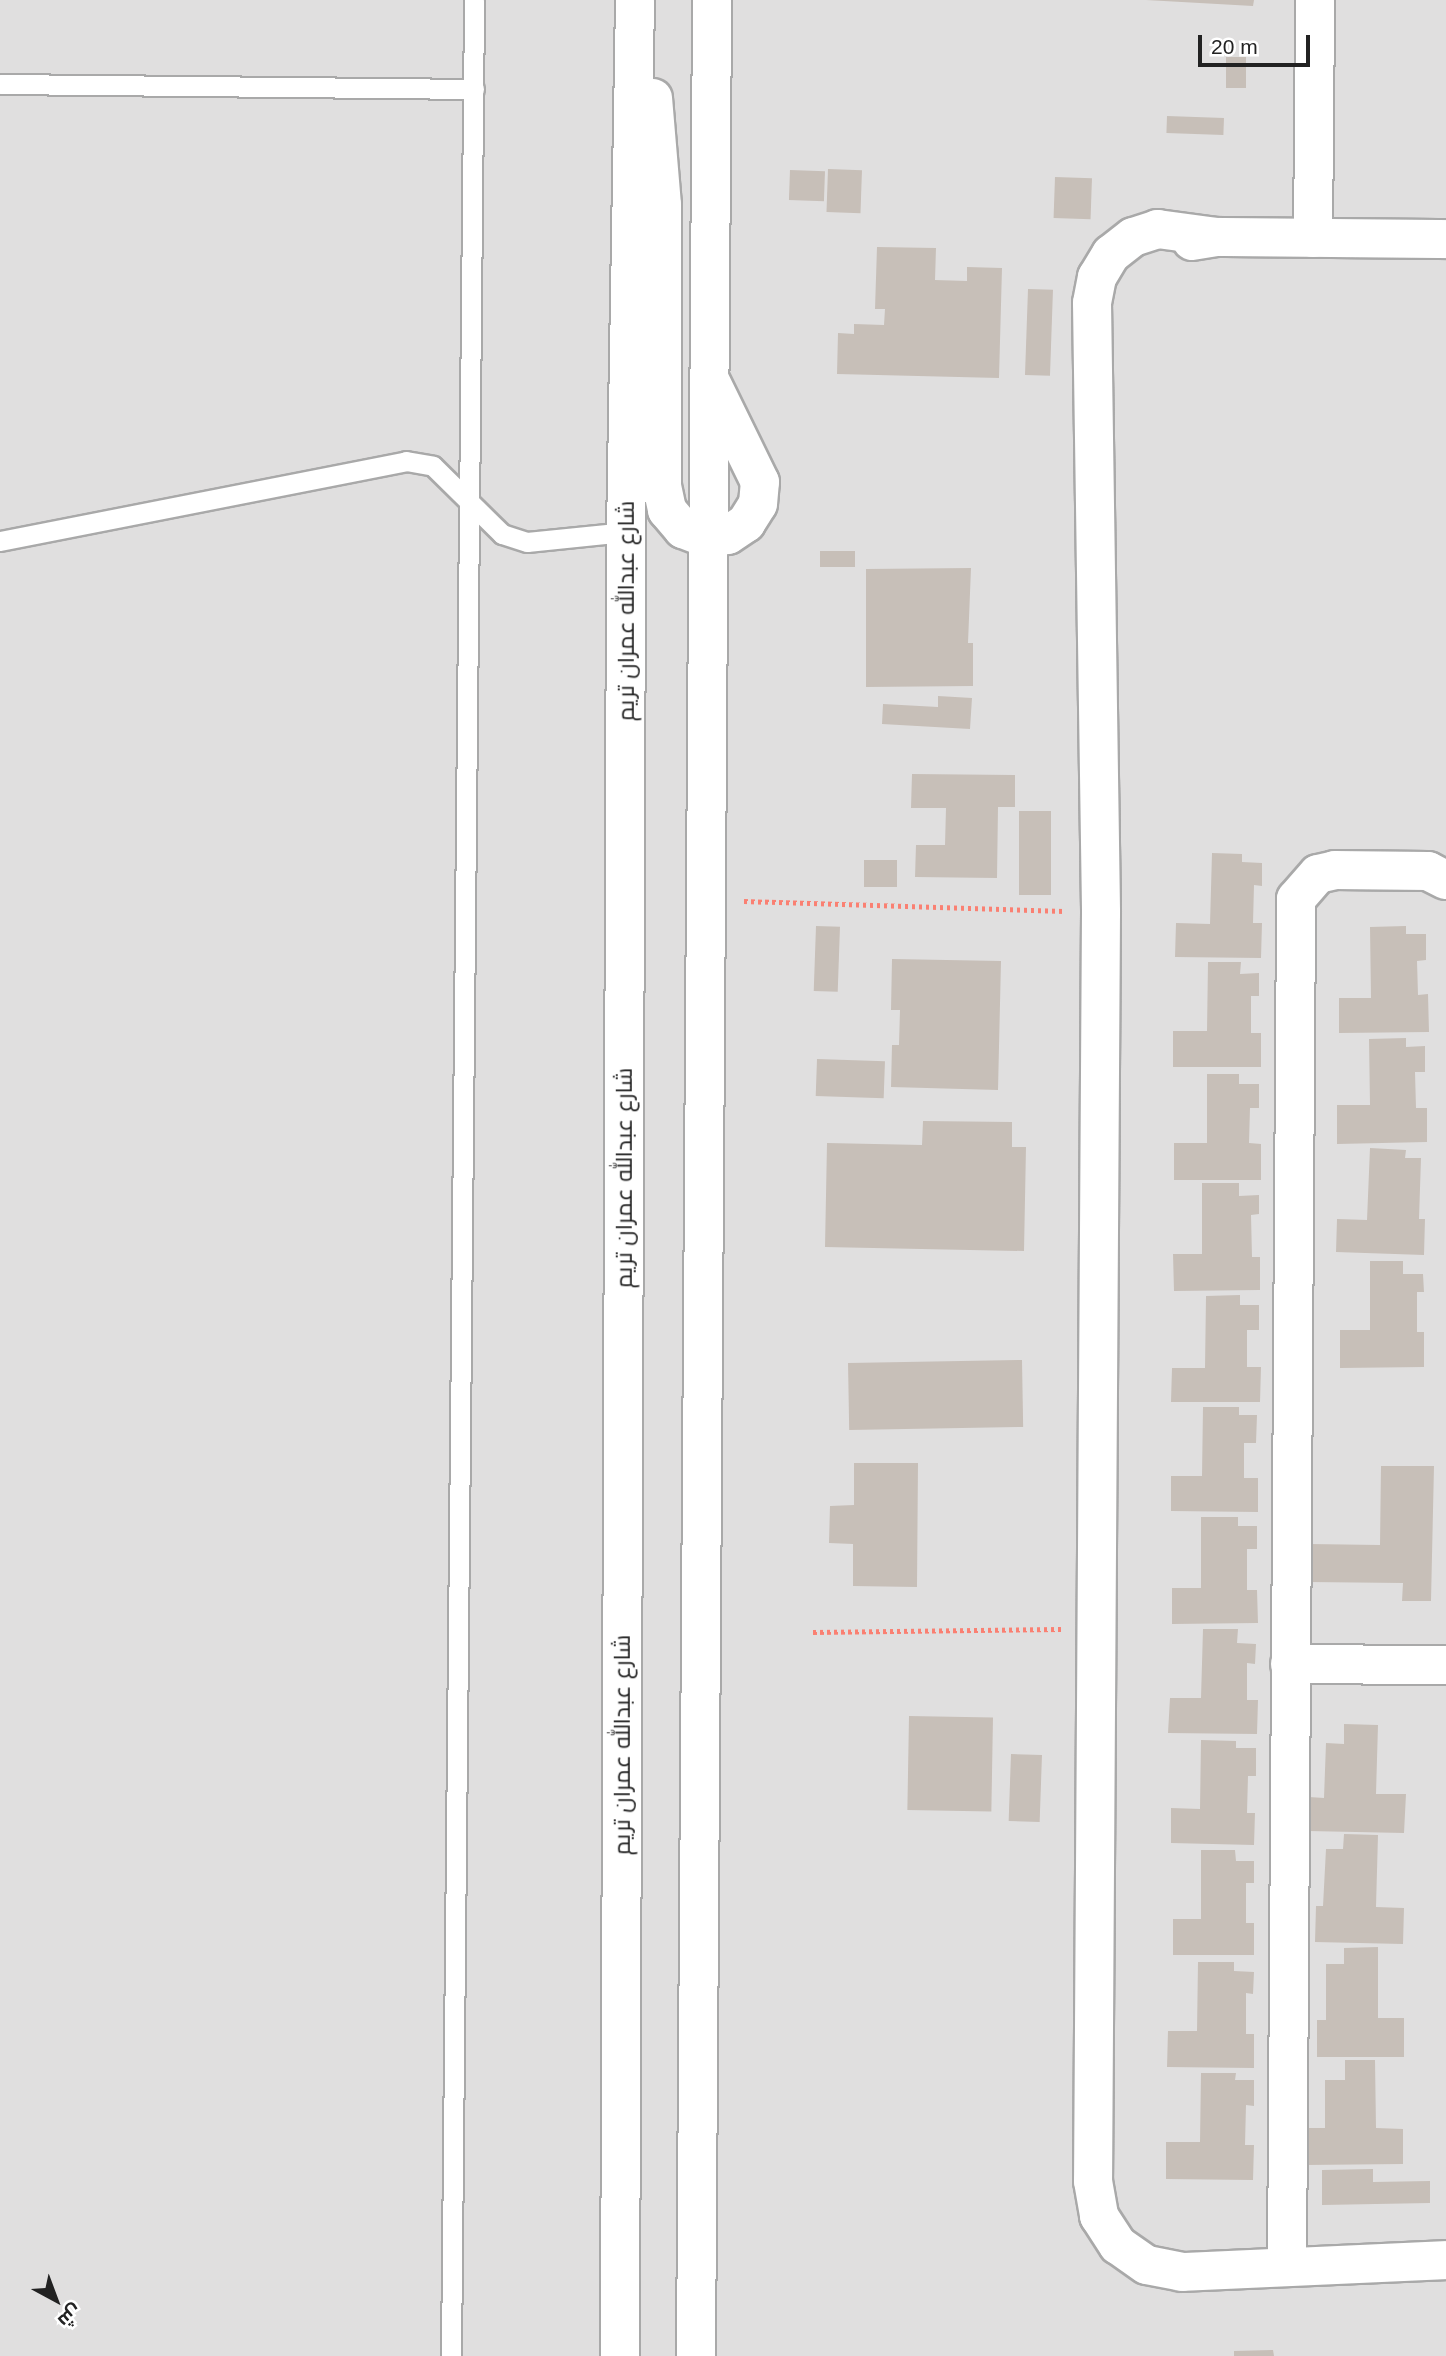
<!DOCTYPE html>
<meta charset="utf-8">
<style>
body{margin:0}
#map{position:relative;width:1446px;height:2356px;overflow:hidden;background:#f2efe9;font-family:Arial,Cairo,sans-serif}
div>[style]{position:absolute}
.residential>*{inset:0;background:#e0dfdf;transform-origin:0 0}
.building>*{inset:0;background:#c7bfb8;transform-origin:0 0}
.path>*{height:4.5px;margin-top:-2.25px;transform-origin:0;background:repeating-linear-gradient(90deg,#fa8072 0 3.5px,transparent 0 7px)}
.roads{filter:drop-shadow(2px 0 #a9a9a9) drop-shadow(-2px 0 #a9a9a9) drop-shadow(0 2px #a9a9a9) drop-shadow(0 -2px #a9a9a9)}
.service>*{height:19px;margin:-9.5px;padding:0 9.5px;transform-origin:9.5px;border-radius:9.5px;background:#fff}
.minor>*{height:38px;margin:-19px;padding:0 19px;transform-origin:19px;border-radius:19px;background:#fff}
.tertiary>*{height:38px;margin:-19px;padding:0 19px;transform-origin:19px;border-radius:19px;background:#fff}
span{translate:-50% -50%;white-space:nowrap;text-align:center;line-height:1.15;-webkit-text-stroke:5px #fff;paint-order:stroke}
.street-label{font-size:23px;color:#222}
.north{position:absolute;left:21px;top:2265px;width:70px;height:70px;-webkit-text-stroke:5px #fff;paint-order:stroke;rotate:139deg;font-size:19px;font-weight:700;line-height:28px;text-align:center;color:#222}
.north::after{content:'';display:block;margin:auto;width:24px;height:32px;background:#222;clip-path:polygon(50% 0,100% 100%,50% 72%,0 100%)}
.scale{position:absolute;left:1198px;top:35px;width:112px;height:32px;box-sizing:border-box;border:4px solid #222;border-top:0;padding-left:9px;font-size:21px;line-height:24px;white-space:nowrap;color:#222;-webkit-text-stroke:5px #fff;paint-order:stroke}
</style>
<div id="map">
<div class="residential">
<div style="left:0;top:0;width:1446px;height:2356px"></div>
</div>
<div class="building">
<div style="clip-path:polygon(1146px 0,1254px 0,1253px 6px)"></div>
<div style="left:1226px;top:57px;width:20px;height:31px"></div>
<div style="left:1167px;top:116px;width:57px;height:17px;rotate:2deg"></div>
<div style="left:828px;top:169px;width:34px;height:43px;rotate:2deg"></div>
<div style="left:790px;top:170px;width:35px;height:30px;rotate:2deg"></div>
<div style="left:1055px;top:177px;width:37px;height:41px;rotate:2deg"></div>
<div style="clip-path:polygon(877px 247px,936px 248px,935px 280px,967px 281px,967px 267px,1002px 268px,999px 378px,837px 374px,838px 333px,854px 334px,854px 324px,884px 325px,885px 309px,875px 309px)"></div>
<div style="left:1028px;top:289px;width:25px;height:86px;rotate:2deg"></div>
<div style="left:820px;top:551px;width:35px;height:16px"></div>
<div style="clip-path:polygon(971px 568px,968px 643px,973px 643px,973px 686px,866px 687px,866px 569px)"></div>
<div style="clip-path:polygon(938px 696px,972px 698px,970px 729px,882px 724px,883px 704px,938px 707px)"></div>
<div style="clip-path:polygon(912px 774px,1015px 775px,1015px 807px,998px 807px,997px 878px,915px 877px,916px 845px,945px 845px,946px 808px,911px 808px)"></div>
<div style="left:1019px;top:811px;width:32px;height:84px"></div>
<div style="clip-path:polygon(1212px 853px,1242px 854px,1242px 862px,1262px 863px,1262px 886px,1254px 885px,1253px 923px,1262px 923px,1261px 958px,1175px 957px,1176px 923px,1210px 924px)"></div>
<div style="left:864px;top:860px;width:33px;height:27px"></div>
<div style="left:816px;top:926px;width:24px;height:65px;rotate:2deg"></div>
<div style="clip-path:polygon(1406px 926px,1406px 934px,1426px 934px,1426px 960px,1417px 961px,1418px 995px,1428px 994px,1429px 1032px,1339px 1033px,1339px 998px,1371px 998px,1370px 927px)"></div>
<div style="clip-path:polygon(892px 959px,1001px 961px,998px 1090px,891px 1087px,892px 1045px,899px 1045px,900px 1010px,891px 1010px)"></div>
<div style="clip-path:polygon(1208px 962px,1241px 962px,1240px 974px,1259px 973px,1259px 996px,1251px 996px,1251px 1033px,1261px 1033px,1261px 1067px,1173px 1067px,1173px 1031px,1207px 1031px)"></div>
<div style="clip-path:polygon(1406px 1038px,1406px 1047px,1425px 1046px,1425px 1072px,1415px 1072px,1416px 1108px,1427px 1108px,1427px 1142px,1337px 1144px,1337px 1105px,1370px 1105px,1369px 1039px)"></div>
<div style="left:817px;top:1059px;width:68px;height:37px;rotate:2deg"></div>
<div style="clip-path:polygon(1207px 1074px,1239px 1074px,1239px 1084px,1259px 1084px,1259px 1108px,1250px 1108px,1249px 1143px,1261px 1144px,1261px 1180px,1174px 1180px,1174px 1143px,1207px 1143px)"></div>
<div style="clip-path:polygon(923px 1121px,1012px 1122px,1012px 1147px,1026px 1147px,1024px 1251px,825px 1247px,827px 1143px,922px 1145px)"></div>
<div style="clip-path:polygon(1370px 1148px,1406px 1150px,1405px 1158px,1421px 1158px,1419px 1219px,1425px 1219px,1424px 1255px,1336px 1252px,1337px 1219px,1367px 1220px)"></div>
<div style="clip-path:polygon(1202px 1183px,1239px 1183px,1239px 1196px,1259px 1195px,1259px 1214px,1251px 1215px,1252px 1257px,1260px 1257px,1260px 1290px,1174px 1291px,1173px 1254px,1202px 1254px)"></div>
<div style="clip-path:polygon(1370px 1261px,1403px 1261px,1403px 1274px,1423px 1274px,1424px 1292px,1417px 1292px,1417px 1332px,1424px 1332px,1424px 1367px,1340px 1368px,1340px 1330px,1370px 1330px)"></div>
<div style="clip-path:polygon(1240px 1295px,1240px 1305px,1259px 1305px,1259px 1330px,1247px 1330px,1247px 1367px,1261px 1367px,1260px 1402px,1171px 1402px,1172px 1368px,1205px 1368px,1206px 1296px)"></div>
<div style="left:1022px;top:1360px;width:67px;height:174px;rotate:89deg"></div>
<div style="clip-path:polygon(1203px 1407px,1239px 1407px,1239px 1415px,1257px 1415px,1256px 1443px,1244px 1443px,1244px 1478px,1258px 1478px,1258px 1512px,1171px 1511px,1171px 1476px,1202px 1476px)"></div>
<div style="clip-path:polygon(854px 1463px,918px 1463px,917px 1587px,853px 1586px,853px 1544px,829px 1543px,830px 1506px,854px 1505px)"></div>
<div style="clip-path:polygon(1381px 1466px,1434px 1466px,1431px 1601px,1402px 1601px,1403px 1583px,1309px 1582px,1309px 1544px,1380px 1545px)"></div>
<div style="clip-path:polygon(1201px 1517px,1238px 1517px,1238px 1526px,1257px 1526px,1257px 1549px,1247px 1549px,1247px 1590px,1257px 1590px,1258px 1623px,1172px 1624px,1172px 1588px,1201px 1588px)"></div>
<div style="clip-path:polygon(1203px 1629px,1238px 1629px,1237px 1643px,1256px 1644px,1255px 1664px,1247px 1663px,1247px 1700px,1258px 1700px,1257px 1734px,1168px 1733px,1170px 1698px,1201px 1698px)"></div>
<div style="left:909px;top:1716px;width:84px;height:94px;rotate:1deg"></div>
<div style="clip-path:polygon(1344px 1724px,1378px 1725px,1376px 1794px,1406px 1794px,1404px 1833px,1308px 1831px,1309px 1797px,1324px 1798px,1326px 1743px,1344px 1744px)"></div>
<div style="clip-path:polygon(1201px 1740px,1236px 1741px,1236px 1748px,1256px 1748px,1256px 1776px,1248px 1776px,1247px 1813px,1255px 1813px,1254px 1845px,1171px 1843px,1171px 1808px,1200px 1809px)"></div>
<div style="left:1011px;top:1754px;width:31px;height:67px;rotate:2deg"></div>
<div style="clip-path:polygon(1344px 1834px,1378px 1835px,1376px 1907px,1404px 1908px,1403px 1944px,1315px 1942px,1316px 1906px,1323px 1906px,1326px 1849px,1343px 1849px)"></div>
<div style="clip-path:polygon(1201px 1850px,1235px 1850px,1236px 1861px,1254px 1861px,1254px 1883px,1246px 1883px,1246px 1923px,1254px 1923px,1254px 1955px,1173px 1955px,1173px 1919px,1201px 1919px)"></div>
<div style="clip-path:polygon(1378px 1947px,1378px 2018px,1404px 2018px,1404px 2057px,1317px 2057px,1317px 2020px,1326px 2020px,1326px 1964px,1344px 1964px,1344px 1948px)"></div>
<div style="clip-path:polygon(1198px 1962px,1234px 1962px,1234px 1971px,1254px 1972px,1253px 1994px,1246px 1993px,1246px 2034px,1254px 2034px,1254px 2068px,1167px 2067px,1168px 2031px,1197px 2031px)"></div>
<div style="clip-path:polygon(1345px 2060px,1375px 2060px,1376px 2128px,1403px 2129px,1403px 2164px,1305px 2165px,1305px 2128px,1325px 2128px,1325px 2080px,1345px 2080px)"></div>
<div style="clip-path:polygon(1201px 2073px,1236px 2073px,1235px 2080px,1254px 2080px,1254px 2106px,1246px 2105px,1245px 2145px,1254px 2145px,1253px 2180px,1166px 2179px,1166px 2142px,1200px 2142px)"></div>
<div style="clip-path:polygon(1373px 2169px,1373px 2182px,1430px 2181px,1430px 2203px,1322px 2205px,1322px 2170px)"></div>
<div style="clip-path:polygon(1273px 2350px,1274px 2356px,1234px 2356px,1234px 2351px)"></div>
</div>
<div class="path">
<div style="left:744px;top:901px;width:320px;rotate:1.8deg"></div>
<div style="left:813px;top:1632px;width:248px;rotate:-0.7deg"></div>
</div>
<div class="roads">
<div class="service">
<div style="left:0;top:84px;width:474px;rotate:0.6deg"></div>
<div style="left:0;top:541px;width:414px;rotate:-11.1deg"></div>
<div style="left:406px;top:461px;width:27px;rotate:10deg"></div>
<div style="left:433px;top:466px;width:97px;rotate:44.6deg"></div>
<div style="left:502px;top:534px;width:26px;rotate:18deg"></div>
<div style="left:527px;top:542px;width:100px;rotate:-5.8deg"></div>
<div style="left:451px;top:2356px;width:2356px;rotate:-89.44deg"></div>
</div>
<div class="minor">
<div style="left:1217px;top:237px;width:60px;rotate:-172.3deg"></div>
<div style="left:1158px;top:229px;width:26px;rotate:162deg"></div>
<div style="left:1133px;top:237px;width:28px;rotate:142deg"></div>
<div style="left:1111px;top:254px;width:27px;rotate:121deg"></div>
<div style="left:1097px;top:277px;width:26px;rotate:101deg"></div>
<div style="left:1092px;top:303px;width:610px;rotate:89.15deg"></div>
<div style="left:1101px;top:913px;width:1268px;rotate:90.36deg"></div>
<div style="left:1093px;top:2181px;width:36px;rotate:80deg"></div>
<div style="left:1099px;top:2216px;width:35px;rotate:57deg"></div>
<div style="left:1118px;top:2245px;width:35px;rotate:35deg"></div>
<div style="left:1147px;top:2265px;width:36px;rotate:11deg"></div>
<div style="left:1182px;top:2272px;width:264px;rotate:-2.6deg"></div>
<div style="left:1313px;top:238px;width:238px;rotate:-89.5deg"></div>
<div style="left:1192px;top:241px;width:25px;rotate:-9deg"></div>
<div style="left:1217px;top:237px;width:229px;rotate:0.5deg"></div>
<div style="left:1290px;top:1664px;width:156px;rotate:0.4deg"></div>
<div style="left:1287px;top:2267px;width:1368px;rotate:-89.62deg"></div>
<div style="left:1296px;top:899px;width:33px;rotate:-49deg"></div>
<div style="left:1318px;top:874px;width:17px;rotate:-13deg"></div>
<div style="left:1335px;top:870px;width:93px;rotate:0.6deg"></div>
<div style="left:1428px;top:871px;width:20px;rotate:27deg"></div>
</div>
<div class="tertiary">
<div style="left:653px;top:98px;width:107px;rotate:85.2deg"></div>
<div style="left:662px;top:205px;width:281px;rotate:90deg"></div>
<div style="left:662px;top:486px;width:25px;rotate:78deg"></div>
<div style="left:667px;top:510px;width:25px;rotate:50deg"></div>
<div style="left:683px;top:529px;width:25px;rotate:21deg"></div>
<div style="left:706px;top:538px;width:22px;rotate:-8deg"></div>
<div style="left:728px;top:535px;width:22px;rotate:-34deg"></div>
<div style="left:746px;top:523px;width:22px;rotate:-58deg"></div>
<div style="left:758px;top:504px;width:22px;rotate:-85deg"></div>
<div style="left:760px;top:482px;width:114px;rotate:-116.1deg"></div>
<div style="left:620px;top:2356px;width:1824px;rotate:-89.81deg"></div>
<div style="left:626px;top:532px;width:532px;rotate:-89.03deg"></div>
<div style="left:696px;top:2356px;width:2356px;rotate:-89.61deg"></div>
</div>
</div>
<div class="street-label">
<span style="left:626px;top:611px;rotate:-90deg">شارع عبدالله عمران تريم</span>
<span style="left:624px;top:1178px;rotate:-90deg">شارع عبدالله عمران تريم</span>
<span style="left:622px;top:1745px;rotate:-90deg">شارع عبدالله عمران تريم</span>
</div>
<div class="north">ش</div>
<div class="scale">20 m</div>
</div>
